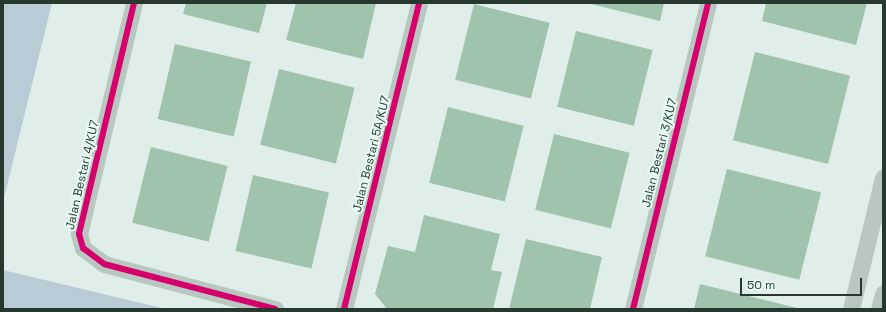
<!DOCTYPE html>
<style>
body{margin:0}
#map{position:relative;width:886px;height:312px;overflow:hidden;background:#e0eee9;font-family:"Space Grotesk",sans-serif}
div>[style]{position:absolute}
.green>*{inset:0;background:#b9ccd5}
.building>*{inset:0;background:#a0c3ae;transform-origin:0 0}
.minor>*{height:17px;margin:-8.5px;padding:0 8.5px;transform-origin:8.5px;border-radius:8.5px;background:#b9c7c1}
.cycleway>*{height:6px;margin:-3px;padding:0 3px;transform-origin:3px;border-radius:3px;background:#d6006c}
span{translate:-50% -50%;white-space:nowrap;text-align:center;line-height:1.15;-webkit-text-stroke:4px #e7fbf4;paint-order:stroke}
.street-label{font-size:12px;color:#27382e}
.frame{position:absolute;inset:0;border:4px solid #27382e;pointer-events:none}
.scale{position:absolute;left:740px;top:278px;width:122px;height:18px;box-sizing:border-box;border:2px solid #27382e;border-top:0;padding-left:5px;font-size:12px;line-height:14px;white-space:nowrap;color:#27382e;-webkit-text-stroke:3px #e7fbf4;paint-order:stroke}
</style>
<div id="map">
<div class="green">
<div style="clip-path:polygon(3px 3px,52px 3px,3px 202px)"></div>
<div style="clip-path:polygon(3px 270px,166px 309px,3px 309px)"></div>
</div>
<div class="building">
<div style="clip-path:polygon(186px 3px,267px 3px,259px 33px,183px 14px)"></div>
<div style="clip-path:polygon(296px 3px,376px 3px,363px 59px,286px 40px)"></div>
<div style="clip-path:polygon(587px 3px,664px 3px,660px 21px)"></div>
<div style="clip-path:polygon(766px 3px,867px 3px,856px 45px,762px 21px)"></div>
<div style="left:474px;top:4px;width:78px;height:78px;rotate:14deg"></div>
<div style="left:576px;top:31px;width:79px;height:78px;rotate:14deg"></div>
<div style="left:175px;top:44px;width:78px;height:77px;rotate:13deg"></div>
<div style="left:755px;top:52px;width:98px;height:91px;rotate:14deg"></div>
<div style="left:279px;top:69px;width:78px;height:78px;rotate:14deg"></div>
<div style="left:448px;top:107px;width:78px;height:78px;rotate:14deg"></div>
<div style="left:554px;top:134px;width:78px;height:78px;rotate:14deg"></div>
<div style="left:151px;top:147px;width:79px;height:78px;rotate:14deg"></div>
<div style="left:727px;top:169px;width:97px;height:90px;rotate:14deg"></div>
<div style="left:253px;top:175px;width:78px;height:78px;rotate:13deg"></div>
<div style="clip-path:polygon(424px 215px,500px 234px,491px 270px,502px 272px,493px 309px,387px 309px,375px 294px,388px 246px,415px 252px)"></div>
<div style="clip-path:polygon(526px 239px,602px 257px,590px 309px,509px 309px)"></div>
<div style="clip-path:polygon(700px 284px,797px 308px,797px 309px,694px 309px)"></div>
</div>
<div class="minor">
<div style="left:134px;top:3px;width:237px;rotate:103.4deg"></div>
<div style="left:79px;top:234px;width:15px;rotate:74deg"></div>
<div style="left:83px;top:248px;width:26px;rotate:37deg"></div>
<div style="left:104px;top:264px;width:177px;rotate:14.7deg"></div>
<div style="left:344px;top:309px;width:315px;rotate:-76.2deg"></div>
<div style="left:633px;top:309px;width:315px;rotate:-76.2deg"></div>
<div style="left:851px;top:309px;width:135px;rotate:-76.3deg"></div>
<div style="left:879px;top:309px;width:16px;rotate:-75deg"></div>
</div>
<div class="cycleway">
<div style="left:134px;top:3px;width:237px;rotate:103.4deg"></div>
<div style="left:79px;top:234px;width:15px;rotate:74deg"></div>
<div style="left:83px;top:248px;width:26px;rotate:37deg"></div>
<div style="left:104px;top:264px;width:177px;rotate:14.7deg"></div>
<div style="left:344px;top:309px;width:315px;rotate:-76.2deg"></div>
<div style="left:633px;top:309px;width:315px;rotate:-76.2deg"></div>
</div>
<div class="street-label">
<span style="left:660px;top:153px;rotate:-76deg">Jalan Bestari 3/KU7</span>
<span style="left:372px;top:154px;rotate:-76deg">Jalan Bestari 5A/KU7</span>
<span style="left:83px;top:175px;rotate:-77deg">Jalan Bestari 4/KU7</span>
</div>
<div class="frame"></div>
<div class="scale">50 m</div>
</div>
